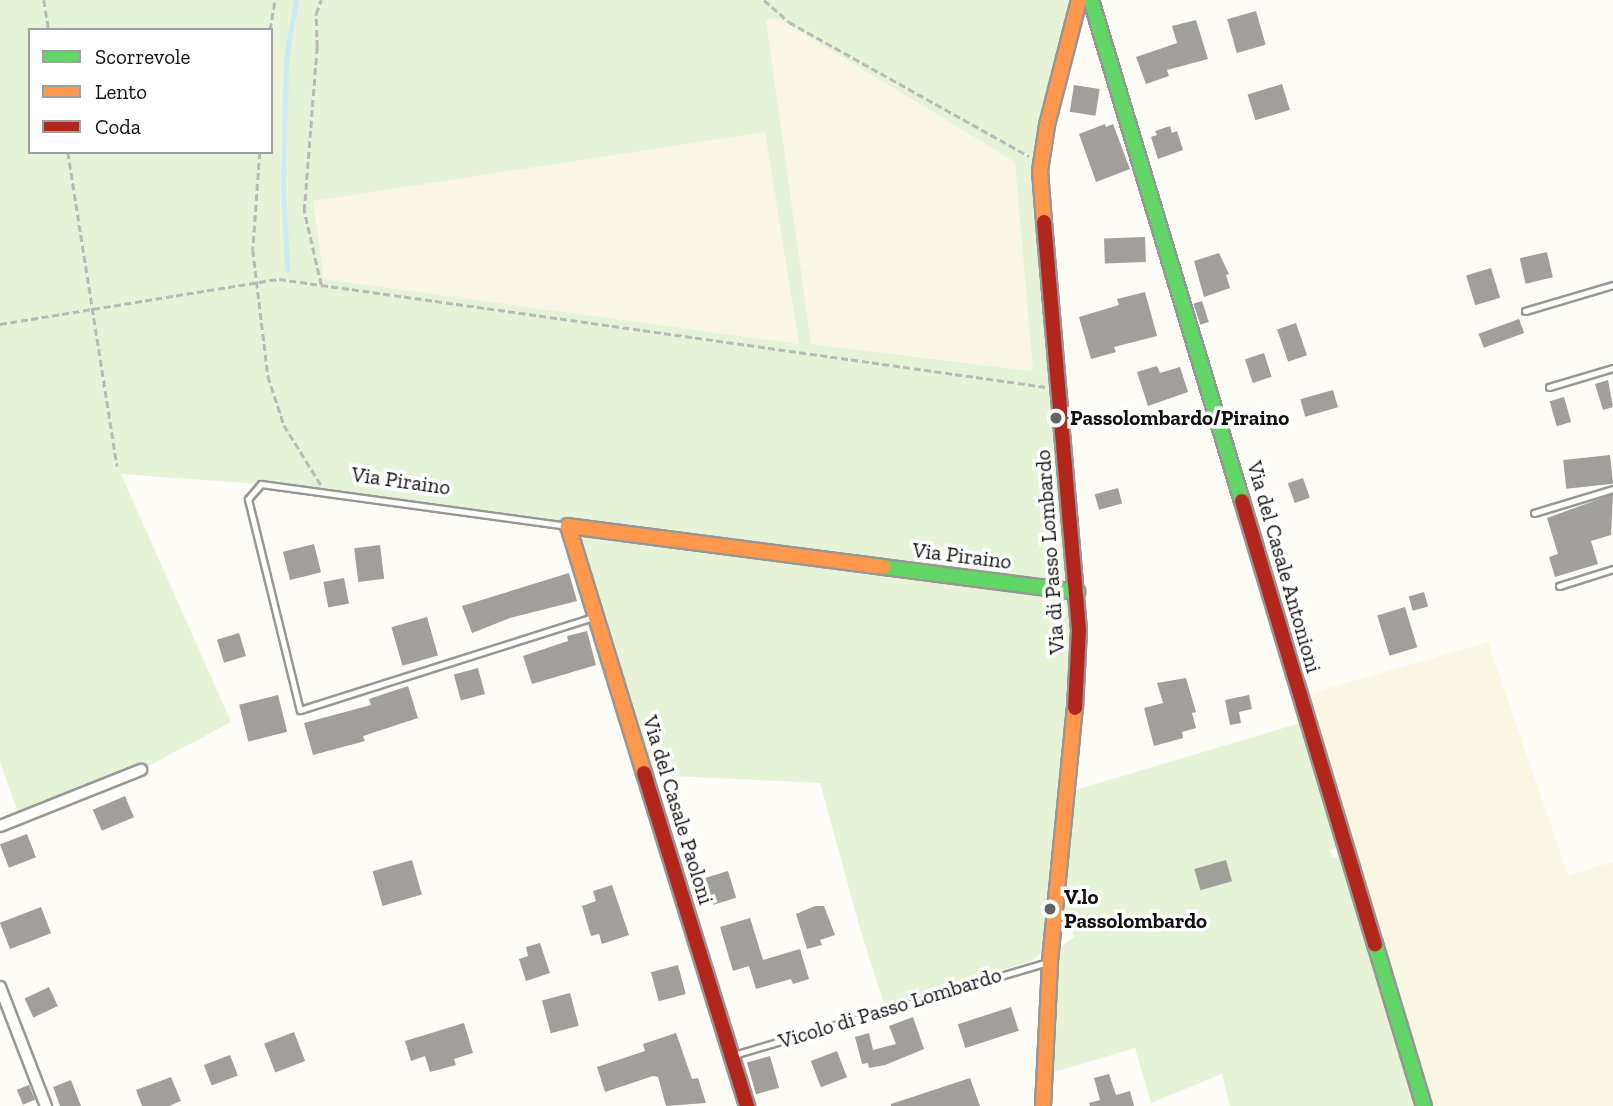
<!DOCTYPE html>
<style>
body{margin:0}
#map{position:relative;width:1613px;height:1106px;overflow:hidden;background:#fdfcf7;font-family:"Zilla Slab",serif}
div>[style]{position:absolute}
.farmland>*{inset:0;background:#f9f7e4}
.green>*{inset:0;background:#e7f3d7}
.stream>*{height:4.5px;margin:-2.25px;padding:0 2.25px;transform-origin:2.25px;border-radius:2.25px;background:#cde8f7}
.building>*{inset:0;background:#a19f9c;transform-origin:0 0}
.path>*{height:2.5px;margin-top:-1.25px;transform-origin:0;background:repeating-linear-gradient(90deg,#b9b9b8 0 7px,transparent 0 10.5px)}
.roads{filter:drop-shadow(2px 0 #979795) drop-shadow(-2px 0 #979795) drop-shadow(0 2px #979795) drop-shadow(0 -2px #979795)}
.lane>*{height:5px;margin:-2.5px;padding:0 2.5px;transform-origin:2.5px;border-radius:2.5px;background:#fffffe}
.street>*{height:10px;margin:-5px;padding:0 5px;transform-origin:5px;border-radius:5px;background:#fffffe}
.fast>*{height:14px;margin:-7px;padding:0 7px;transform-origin:7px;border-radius:7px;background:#63d668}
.slow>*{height:14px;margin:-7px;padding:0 7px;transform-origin:7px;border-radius:7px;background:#ff974d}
.jam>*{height:14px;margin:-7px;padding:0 7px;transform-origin:7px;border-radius:7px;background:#b3261e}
.dots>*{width:19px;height:19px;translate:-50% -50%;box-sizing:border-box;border:4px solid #fff;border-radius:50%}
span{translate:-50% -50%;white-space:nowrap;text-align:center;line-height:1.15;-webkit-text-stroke:7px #fff;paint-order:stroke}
.poi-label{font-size:21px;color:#111;font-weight:700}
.left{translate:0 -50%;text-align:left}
.street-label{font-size:21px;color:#111}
.legend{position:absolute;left:28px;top:28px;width:245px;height:126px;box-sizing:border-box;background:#fff;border:2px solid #a0a0a0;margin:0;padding:9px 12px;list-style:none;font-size:21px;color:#111}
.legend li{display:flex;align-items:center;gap:14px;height:35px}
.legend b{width:35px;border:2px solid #a0a0a0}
</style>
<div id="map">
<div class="farmland">
<div style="clip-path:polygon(778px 18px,1015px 162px,1034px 371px,811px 344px,765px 20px)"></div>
<div style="clip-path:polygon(766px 132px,799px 344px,324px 279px,313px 201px)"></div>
<div style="clip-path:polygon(1488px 642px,1568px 875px,1613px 862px,1613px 1106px,1432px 1106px,1307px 694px)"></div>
</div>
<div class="green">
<div style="clip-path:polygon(evenodd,0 0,1074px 0,1039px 129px,1035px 165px,1069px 572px,1065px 579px,1059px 584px,1045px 585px,261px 484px,121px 474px,231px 722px,141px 770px,20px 818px,0 762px,0 0,778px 18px,1015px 162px,1033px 371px,811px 344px,766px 20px,778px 18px,0 0,30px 30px,271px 30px,271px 152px,30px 152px,30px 30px,0 0,765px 132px,799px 344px,324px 279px,313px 201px,765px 132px)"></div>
<div style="clip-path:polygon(581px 533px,1071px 596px,1074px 661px,1046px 947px,1042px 952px,1031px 961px,885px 1007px,861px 932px,820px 783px,652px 775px,578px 538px)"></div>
<div style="clip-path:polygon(1304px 722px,1340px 847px,1330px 850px,1333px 858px,1342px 855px,1419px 1106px,1230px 1106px,1222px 1074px,1151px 1103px,1135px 1048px,1048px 1074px,1060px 948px,1074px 937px,1071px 928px,1063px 923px,1075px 790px)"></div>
</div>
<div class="stream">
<div style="left:287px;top:270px;width:81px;rotate:-92.8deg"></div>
<div style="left:283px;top:189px;width:130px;rotate:-88.7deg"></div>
<div style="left:286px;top:59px;width:60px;rotate:-80.4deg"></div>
</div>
<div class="building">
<div style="left:1256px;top:11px;width:35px;height:30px;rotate:74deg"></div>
<div style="clip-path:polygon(1196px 20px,1208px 59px,1167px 70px,1169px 76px,1146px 84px,1136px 57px,1177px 43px,1172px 26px)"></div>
<div style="left:1282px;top:84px;width:27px;height:36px;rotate:73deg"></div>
<div style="left:1074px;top:85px;width:26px;height:27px;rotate:9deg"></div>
<div style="clip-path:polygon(1105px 124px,1106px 127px,1113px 124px,1130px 169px,1096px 182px,1079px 134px)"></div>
<div style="clip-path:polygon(1170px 126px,1172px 133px,1177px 131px,1183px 150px,1158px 159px,1151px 137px,1157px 135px,1155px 131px)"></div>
<div style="left:1145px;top:237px;width:25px;height:41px;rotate:88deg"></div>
<div style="left:1547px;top:252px;width:26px;height:28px;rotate:77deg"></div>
<div style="clip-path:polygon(1219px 253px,1229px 274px,1226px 275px,1230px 288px,1204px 297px,1194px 261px)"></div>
<div style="left:1491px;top:268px;width:31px;height:26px;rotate:73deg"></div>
<div style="clip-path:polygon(1145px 292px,1157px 336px,1114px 347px,1116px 352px,1091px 359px,1079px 317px,1119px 305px,1117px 299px)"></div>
<div style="left:1202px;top:301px;width:22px;height:9px;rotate:72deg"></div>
<div style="left:1519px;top:319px;width:15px;height:43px;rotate:70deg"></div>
<div style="left:1296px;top:323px;width:34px;height:20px;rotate:71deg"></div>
<div style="left:1264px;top:353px;width:25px;height:20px;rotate:72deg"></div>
<div style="clip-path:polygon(1157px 366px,1160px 373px,1180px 367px,1188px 392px,1148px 406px,1137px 372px)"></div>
<div style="clip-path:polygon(1608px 380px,1613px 407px,1603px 410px,1595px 384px)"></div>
<div style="left:1333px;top:390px;width:18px;height:34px;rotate:74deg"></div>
<div style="left:1564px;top:397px;width:26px;height:15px;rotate:74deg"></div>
<div style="left:1610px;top:455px;width:29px;height:47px;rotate:84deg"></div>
<div style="left:1303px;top:478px;width:21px;height:16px;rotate:71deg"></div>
<div style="left:1118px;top:488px;width:16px;height:24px;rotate:75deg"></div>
<div style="clip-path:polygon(1613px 494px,1611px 535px,1591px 541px,1598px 564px,1555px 577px,1549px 557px,1558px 554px,1547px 518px)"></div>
<div style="left:314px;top:544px;width:29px;height:32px;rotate:76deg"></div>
<div style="left:380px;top:545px;width:34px;height:26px;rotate:83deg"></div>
<div style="clip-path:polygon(569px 573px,577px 601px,510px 618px,472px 633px,462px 606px)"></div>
<div style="left:344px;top:578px;width:26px;height:21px;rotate:79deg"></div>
<div style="left:1424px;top:592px;width:15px;height:16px;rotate:74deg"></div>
<div style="left:1405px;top:607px;width:42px;height:29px;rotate:73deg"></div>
<div style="left:427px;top:617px;width:40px;height:37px;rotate:74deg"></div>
<div style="clip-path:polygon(587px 631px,596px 665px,532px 684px,523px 656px,568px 641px,567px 636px)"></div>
<div style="left:239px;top:633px;width:24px;height:23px;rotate:73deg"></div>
<div style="left:478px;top:668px;width:27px;height:25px;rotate:75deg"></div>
<div style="clip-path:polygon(1186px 678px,1196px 712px,1192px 713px,1196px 728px,1182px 732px,1183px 738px,1154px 746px,1144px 708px,1163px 703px,1157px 683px)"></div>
<div style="clip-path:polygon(408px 686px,418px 718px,363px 736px,365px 741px,313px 755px,304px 723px,371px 705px,369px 699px)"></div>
<div style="left:278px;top:695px;width:38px;height:40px;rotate:76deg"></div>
<div style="clip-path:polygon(1249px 695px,1252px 709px,1239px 712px,1241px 723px,1230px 725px,1225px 700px)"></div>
<div style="left:125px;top:796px;width:23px;height:35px;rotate:67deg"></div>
<div style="left:27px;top:834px;width:25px;height:29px;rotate:69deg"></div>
<div style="left:412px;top:860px;width:36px;height:41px;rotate:74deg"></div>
<div style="left:1226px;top:860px;width:22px;height:33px;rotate:74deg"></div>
<div style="left:728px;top:871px;width:28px;height:24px;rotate:73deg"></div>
<div style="clip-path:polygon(612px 885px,629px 935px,602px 944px,599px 934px,591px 936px,582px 906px,596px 901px,593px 891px)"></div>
<div style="clip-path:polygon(815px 906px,824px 906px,835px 935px,820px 940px,822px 945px,807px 949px,796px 914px)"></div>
<div style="left:41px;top:907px;width:28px;height:44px;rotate:69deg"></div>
<div style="clip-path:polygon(750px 918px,763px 960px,800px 949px,809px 979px,793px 984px,791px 979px,756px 989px,749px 966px,733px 971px,720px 927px)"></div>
<div style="clip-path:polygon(540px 943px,550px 973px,526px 981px,519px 959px,528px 956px,526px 947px)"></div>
<div style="left:678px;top:965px;width:30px;height:28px;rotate:75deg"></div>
<div style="left:49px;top:987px;width:21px;height:27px;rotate:65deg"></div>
<div style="left:570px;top:993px;width:34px;height:29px;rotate:75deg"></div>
<div style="left:1011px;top:1007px;width:25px;height:56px;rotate:72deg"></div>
<div style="clip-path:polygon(913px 1017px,924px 1049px,885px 1065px,869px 1068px,868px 1063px,862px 1064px,855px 1037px,869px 1033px,873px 1050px,896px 1044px,889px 1026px)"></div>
<div style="clip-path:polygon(464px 1023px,473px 1053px,454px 1059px,456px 1065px,430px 1072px,425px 1056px,411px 1061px,405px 1041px)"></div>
<div style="left:294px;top:1032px;width:31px;height:32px;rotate:69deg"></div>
<div style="clip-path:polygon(676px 1033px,692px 1079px,698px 1078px,706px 1103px,666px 1106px,658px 1077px,653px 1076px,605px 1092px,597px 1067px,645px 1051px,643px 1044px)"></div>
<div style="left:837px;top:1051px;width:28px;height:28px;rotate:69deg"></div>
<div style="left:230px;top:1055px;width:22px;height:28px;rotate:69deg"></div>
<div style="left:770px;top:1056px;width:33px;height:24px;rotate:74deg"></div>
<div style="clip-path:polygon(1109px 1074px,1116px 1095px,1130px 1091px,1134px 1106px,1090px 1106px,1089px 1103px,1100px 1100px,1094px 1078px)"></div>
<div style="clip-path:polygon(171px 1077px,181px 1101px,169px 1106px,142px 1106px,136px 1090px)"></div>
<div style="clip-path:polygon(970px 1078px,980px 1106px,891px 1106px,891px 1104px)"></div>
<div style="clip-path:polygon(71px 1080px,81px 1106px,60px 1106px,53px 1087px)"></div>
<div style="left:29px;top:1085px;width:16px;height:13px;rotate:68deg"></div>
</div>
<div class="path">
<div style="left:44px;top:0;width:30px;rotate:81deg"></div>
<div style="left:764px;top:0;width:33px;rotate:41deg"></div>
<div style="left:789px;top:22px;width:275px;rotate:29.2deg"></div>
<div style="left:270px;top:30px;width:30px;rotate:-81deg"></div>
<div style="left:68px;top:152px;width:318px;rotate:81.1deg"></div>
<div style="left:260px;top:152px;width:98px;rotate:94.1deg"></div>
<div style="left:253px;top:250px;width:127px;rotate:83.2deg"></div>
<div style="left:268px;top:376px;width:52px;rotate:71.9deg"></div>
<div style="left:284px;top:425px;width:70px;rotate:58.3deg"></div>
<div style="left:321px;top:285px;width:732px;rotate:8.01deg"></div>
<div style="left:0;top:324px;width:283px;rotate:-9.2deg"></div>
<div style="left:279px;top:279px;width:42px;rotate:8.1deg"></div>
<div style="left:321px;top:285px;width:76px;rotate:-102.9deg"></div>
<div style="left:304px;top:211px;width:165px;rotate:-85.5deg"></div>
<div style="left:317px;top:47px;width:33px;rotate:-92deg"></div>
<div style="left:316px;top:14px;width:15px;rotate:-70deg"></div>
</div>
<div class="roads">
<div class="lane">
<div style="left:1525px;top:311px;width:92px;rotate:-16.5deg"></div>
<div style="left:1549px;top:387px;width:67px;rotate:-16.5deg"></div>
<div style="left:1534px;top:513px;width:83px;rotate:-16.9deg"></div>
<div style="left:568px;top:526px;width:310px;rotate:-172.2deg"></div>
<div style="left:261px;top:484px;width:20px;rotate:131deg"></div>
<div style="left:248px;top:499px;width:217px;rotate:76.2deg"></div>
<div style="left:300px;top:710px;width:308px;rotate:-17.6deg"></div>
<div style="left:1559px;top:586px;width:57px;rotate:-17.5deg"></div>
<div style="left:734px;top:1055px;width:327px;rotate:-16.5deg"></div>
</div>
<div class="street">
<div style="left:0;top:826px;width:152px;rotate:-21.7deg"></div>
<div style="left:0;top:987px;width:128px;rotate:68.9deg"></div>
</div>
<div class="fast">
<div style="left:1091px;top:0;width:523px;rotate:73.23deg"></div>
<div style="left:883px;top:567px;width:196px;rotate:7.3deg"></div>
<div style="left:1375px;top:944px;width:169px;rotate:73.2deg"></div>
</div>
<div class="slow">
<div style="left:1044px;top:222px;width:51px;rotate:-94.5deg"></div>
<div style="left:1040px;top:171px;width:47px;rotate:-81.3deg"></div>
<div style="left:1047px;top:125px;width:129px;rotate:-75.6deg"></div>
<div style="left:644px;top:773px;width:258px;rotate:-107.1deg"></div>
<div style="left:568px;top:526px;width:318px;rotate:7.4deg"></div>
<div style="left:1043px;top:1106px;width:145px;rotate:-87.2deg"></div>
<div style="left:1050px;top:961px;width:254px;rotate:-84.4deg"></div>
</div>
<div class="jam">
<div style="left:1044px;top:222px;width:409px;rotate:85.1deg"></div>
<div style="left:1079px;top:630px;width:78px;rotate:92.9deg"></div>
<div style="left:1242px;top:501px;width:463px;rotate:73.3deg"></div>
<div style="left:644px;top:773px;width:349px;rotate:72.8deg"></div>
</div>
</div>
<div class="dots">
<div style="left:1056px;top:418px;background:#646362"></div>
<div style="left:1050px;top:909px;background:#646362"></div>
</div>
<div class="poi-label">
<span class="left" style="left:1070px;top:418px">Passolombardo/Piraino</span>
<span class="left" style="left:1064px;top:909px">V.lo<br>Passolombardo</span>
</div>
<div class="street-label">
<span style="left:401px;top:481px;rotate:8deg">Via Piraino</span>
<span style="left:1050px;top:552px;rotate:-94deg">Via di Passo Lombardo</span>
<span style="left:962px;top:556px;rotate:7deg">Via Piraino</span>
<span style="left:1284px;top:567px;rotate:74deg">Via del Casale Antonioni</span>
<span style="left:678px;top:810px;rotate:73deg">Via del Casale Paoloni</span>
<span style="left:890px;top:1008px;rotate:-17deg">Vicolo di Passo Lombardo</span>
</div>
<ul class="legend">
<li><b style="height:9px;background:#63d668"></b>Scorrevole</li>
<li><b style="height:9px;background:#ff974d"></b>Lento</li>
<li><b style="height:9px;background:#b3261e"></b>Coda</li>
</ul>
</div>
